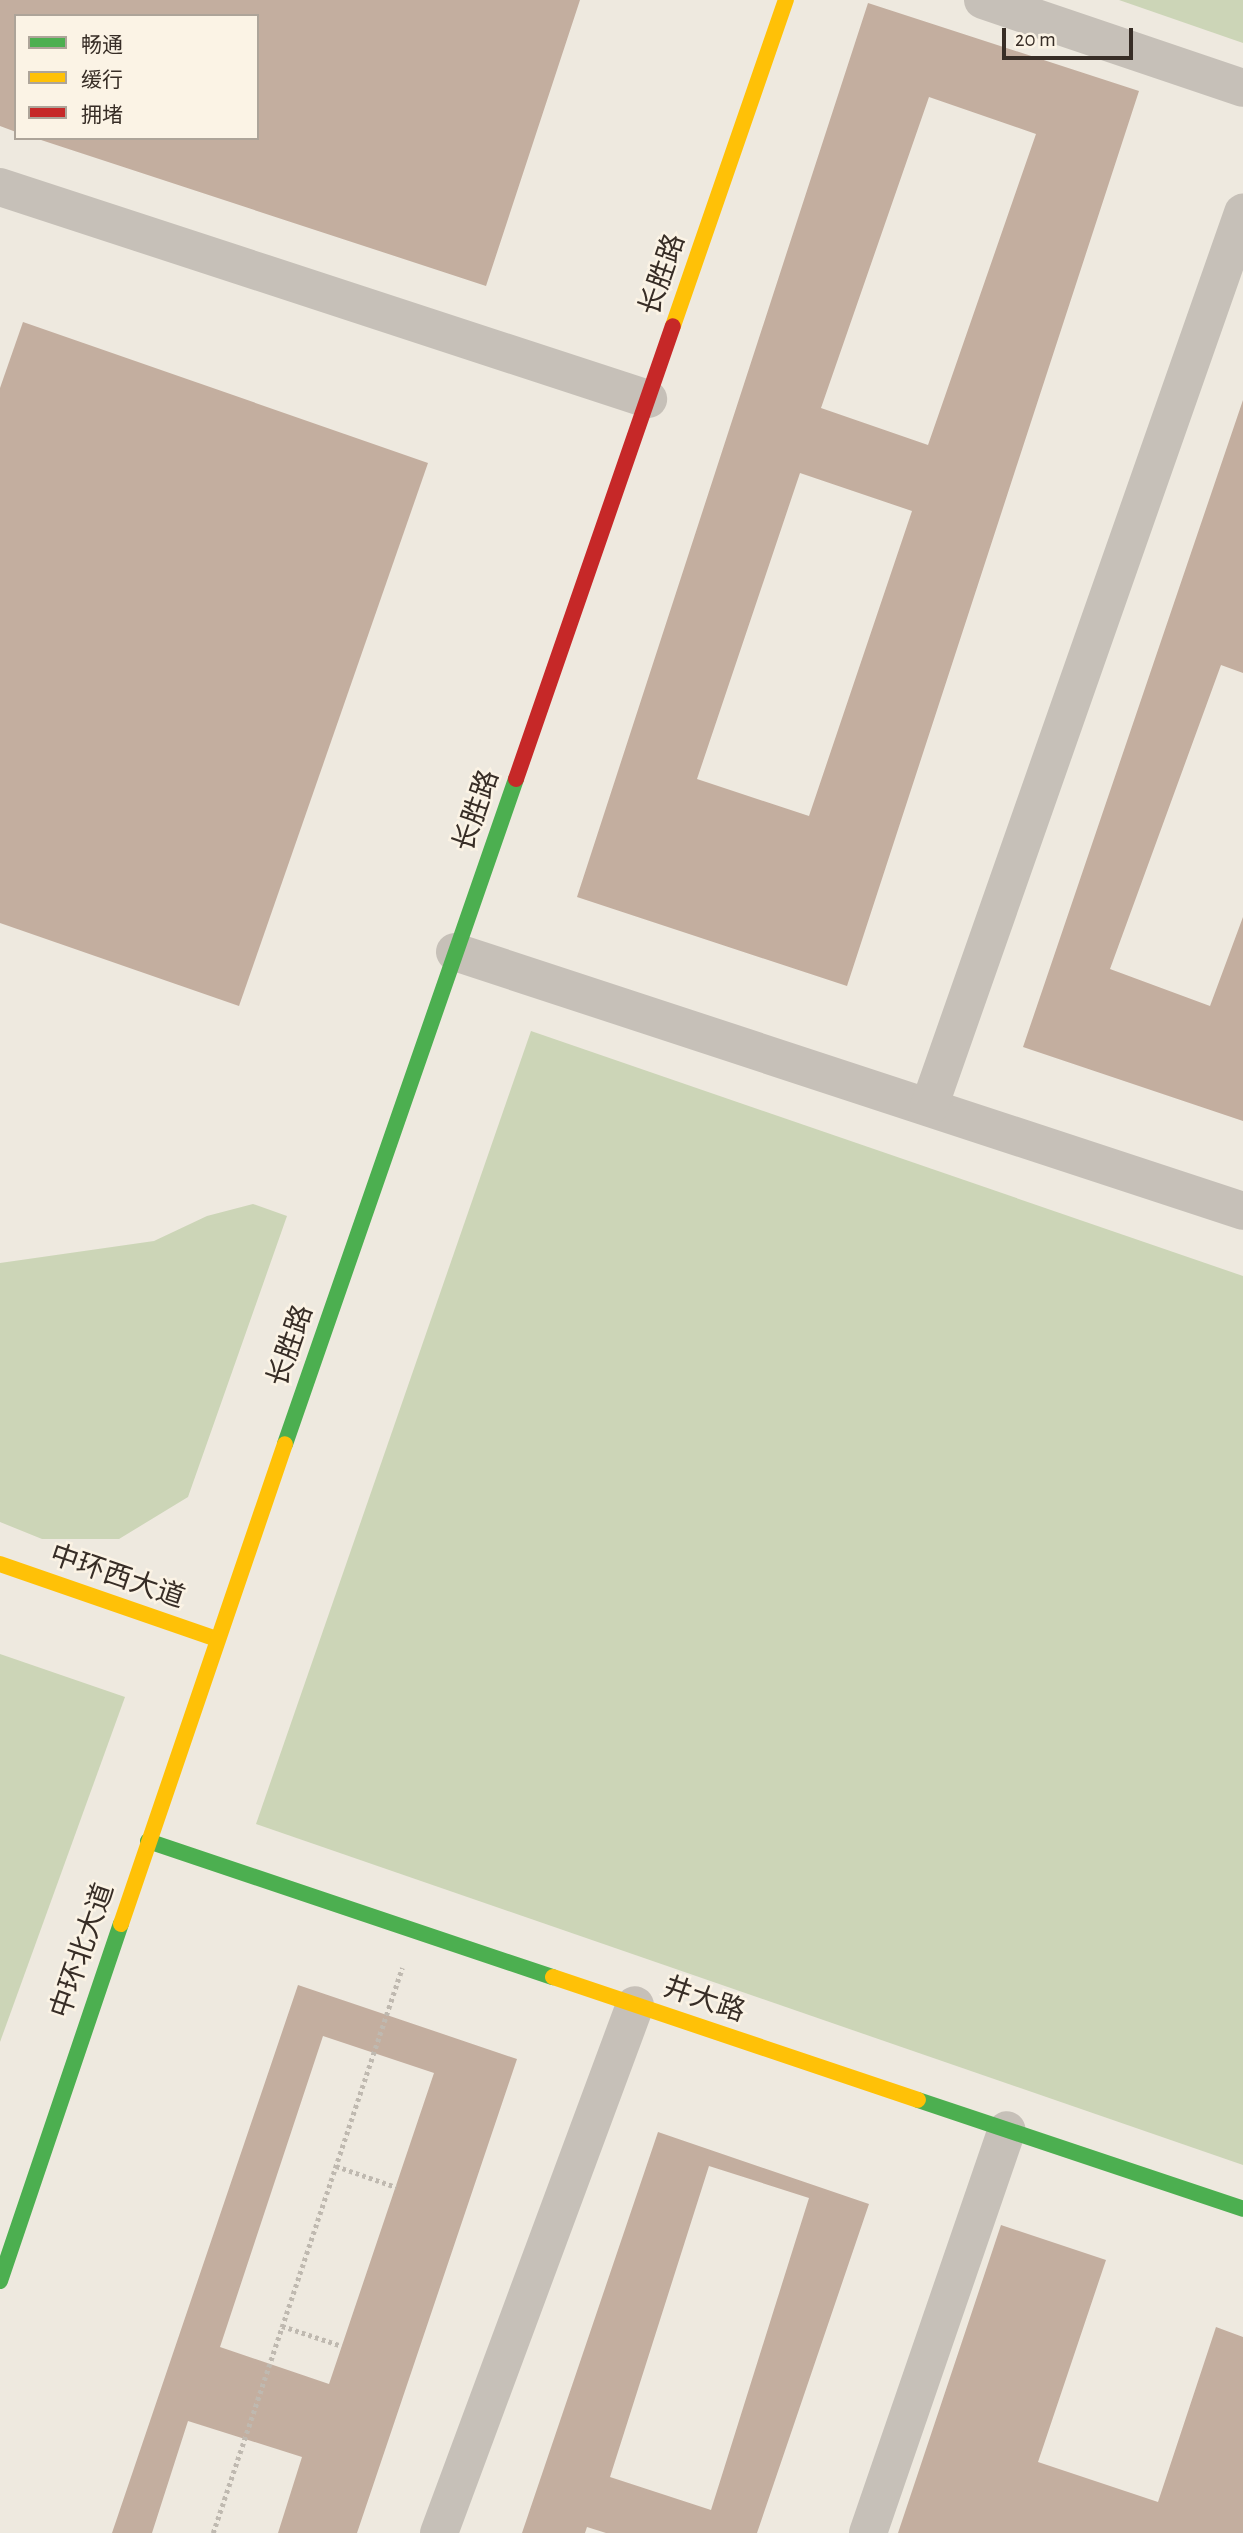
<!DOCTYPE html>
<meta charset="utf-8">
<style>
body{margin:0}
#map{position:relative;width:1243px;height:2533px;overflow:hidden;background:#eee9df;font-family:"Alegreya Sans","Noto Sans SC",sans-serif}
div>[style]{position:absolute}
.green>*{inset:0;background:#ccd5b7}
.building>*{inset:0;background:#c3ae9f}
.path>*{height:4.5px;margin-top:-2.25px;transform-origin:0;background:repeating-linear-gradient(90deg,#bfb9b0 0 3.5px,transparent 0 7px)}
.street>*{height:38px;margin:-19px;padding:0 19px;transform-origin:19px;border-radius:19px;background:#c6c0b8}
.fast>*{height:16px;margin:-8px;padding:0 8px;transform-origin:8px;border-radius:8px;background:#4caf50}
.slow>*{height:16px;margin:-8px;padding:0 8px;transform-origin:8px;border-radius:8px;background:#ffc107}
.jam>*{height:16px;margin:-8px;padding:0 8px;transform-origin:8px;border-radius:8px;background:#c62828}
span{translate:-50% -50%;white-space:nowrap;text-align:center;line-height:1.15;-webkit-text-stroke:5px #fbf3e5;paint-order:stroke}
.street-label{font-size:28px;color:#372d26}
.legend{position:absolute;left:14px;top:14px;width:245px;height:126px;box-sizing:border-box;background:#fbf3e5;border:2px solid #ada499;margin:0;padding:9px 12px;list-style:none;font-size:21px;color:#372d26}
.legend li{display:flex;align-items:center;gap:14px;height:35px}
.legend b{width:35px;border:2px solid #ada499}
.scale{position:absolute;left:1002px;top:28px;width:131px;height:32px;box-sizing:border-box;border:4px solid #372d26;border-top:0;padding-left:9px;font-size:21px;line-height:24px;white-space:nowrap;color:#372d26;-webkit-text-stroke:5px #fbf3e5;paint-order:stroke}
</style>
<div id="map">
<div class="green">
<div style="clip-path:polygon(1119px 0,1243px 0,1243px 43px)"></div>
<div style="clip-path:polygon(531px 1031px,1243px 1276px,1243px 2165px,256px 1824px)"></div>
<div style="clip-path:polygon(253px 1204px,287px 1216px,188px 1497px,119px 1539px,42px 1539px,0 1522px,0 1263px,154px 1241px,207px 1216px)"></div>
<div style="clip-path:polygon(0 1654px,125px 1697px,0 2042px)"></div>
</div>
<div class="building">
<div style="clip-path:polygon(0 0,580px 0,486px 286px,38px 139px,257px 138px,257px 16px,16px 16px,16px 132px,0 126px)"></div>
<div style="clip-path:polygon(evenodd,868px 3px,1139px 91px,847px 986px,577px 897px,868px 3px,929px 97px,1036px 134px,928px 445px,821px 408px,929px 97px,868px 3px,800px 473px,912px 511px,809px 816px,697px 779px,800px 473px)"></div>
<div style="clip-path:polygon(23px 322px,428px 463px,239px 1006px,0 923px,0 388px)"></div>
<div style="clip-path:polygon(1243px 400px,1243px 673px,1221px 665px,1110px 969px,1210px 1006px,1243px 917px,1243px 1121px,1023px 1047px)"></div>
<div style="clip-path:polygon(evenodd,298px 1985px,517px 2059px,357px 2533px,278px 2533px,302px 2457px,188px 2421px,152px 2533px,112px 2533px,298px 1985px,323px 2036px,434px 2073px,329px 2384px,220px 2347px,323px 2036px)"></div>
<div style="clip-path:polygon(evenodd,658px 2132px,869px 2204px,757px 2533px,606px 2533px,587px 2527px,585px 2533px,522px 2533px,658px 2132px,709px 2166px,809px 2198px,711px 2510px,610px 2477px,709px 2166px)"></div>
<div style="clip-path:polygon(1001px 2225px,1106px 2260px,1038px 2462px,1158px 2502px,1216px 2327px,1243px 2337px,1243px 2533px,898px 2533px)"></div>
</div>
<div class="path">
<div style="left:336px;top:2166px;width:64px;rotate:19.3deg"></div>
<div style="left:282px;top:2326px;width:63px;rotate:18.4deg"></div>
<div style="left:213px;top:2533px;width:596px;rotate:-71.5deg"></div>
</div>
<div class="street">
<div style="left:983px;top:0;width:274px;rotate:18.7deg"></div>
<div style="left:0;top:187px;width:682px;rotate:18.12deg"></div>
<div style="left:455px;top:952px;width:829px;rotate:18.19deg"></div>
<div style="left:929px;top:1107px;width:948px;rotate:-70.65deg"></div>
<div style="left:439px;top:2533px;width:563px;rotate:-69.63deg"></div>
<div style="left:868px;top:2533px;width:426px;rotate:-71deg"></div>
</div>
<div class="fast">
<div style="left:285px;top:1444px;width:704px;rotate:-70.84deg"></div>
<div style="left:148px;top:1841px;width:427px;rotate:18.6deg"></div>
<div style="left:918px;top:2100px;width:343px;rotate:18.5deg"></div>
<div style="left:0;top:2281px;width:377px;rotate:-71.3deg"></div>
</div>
<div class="slow">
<div style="left:673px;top:326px;width:345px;rotate:-70.9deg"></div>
<div style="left:0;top:1564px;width:230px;rotate:19.1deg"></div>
<div style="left:121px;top:1924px;width:507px;rotate:-71.14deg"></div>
<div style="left:553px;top:1977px;width:385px;rotate:18.6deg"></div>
</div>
<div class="jam">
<div style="left:516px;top:779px;width:479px;rotate:-70.9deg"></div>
</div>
<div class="street-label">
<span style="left:663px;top:275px;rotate:-71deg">长胜路</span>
<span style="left:477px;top:811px;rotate:-71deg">长胜路</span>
<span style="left:291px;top:1346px;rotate:-71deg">长胜路</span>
<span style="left:117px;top:1577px;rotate:19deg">中环西大道</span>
<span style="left:83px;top:1951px;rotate:-71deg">中环北大道</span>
<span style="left:704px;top:2000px;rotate:19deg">井大路</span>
</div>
<ul class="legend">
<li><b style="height:9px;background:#4caf50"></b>畅通</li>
<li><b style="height:9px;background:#ffc107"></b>缓行</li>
<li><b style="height:9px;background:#c62828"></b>拥堵</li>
</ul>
<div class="scale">20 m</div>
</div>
